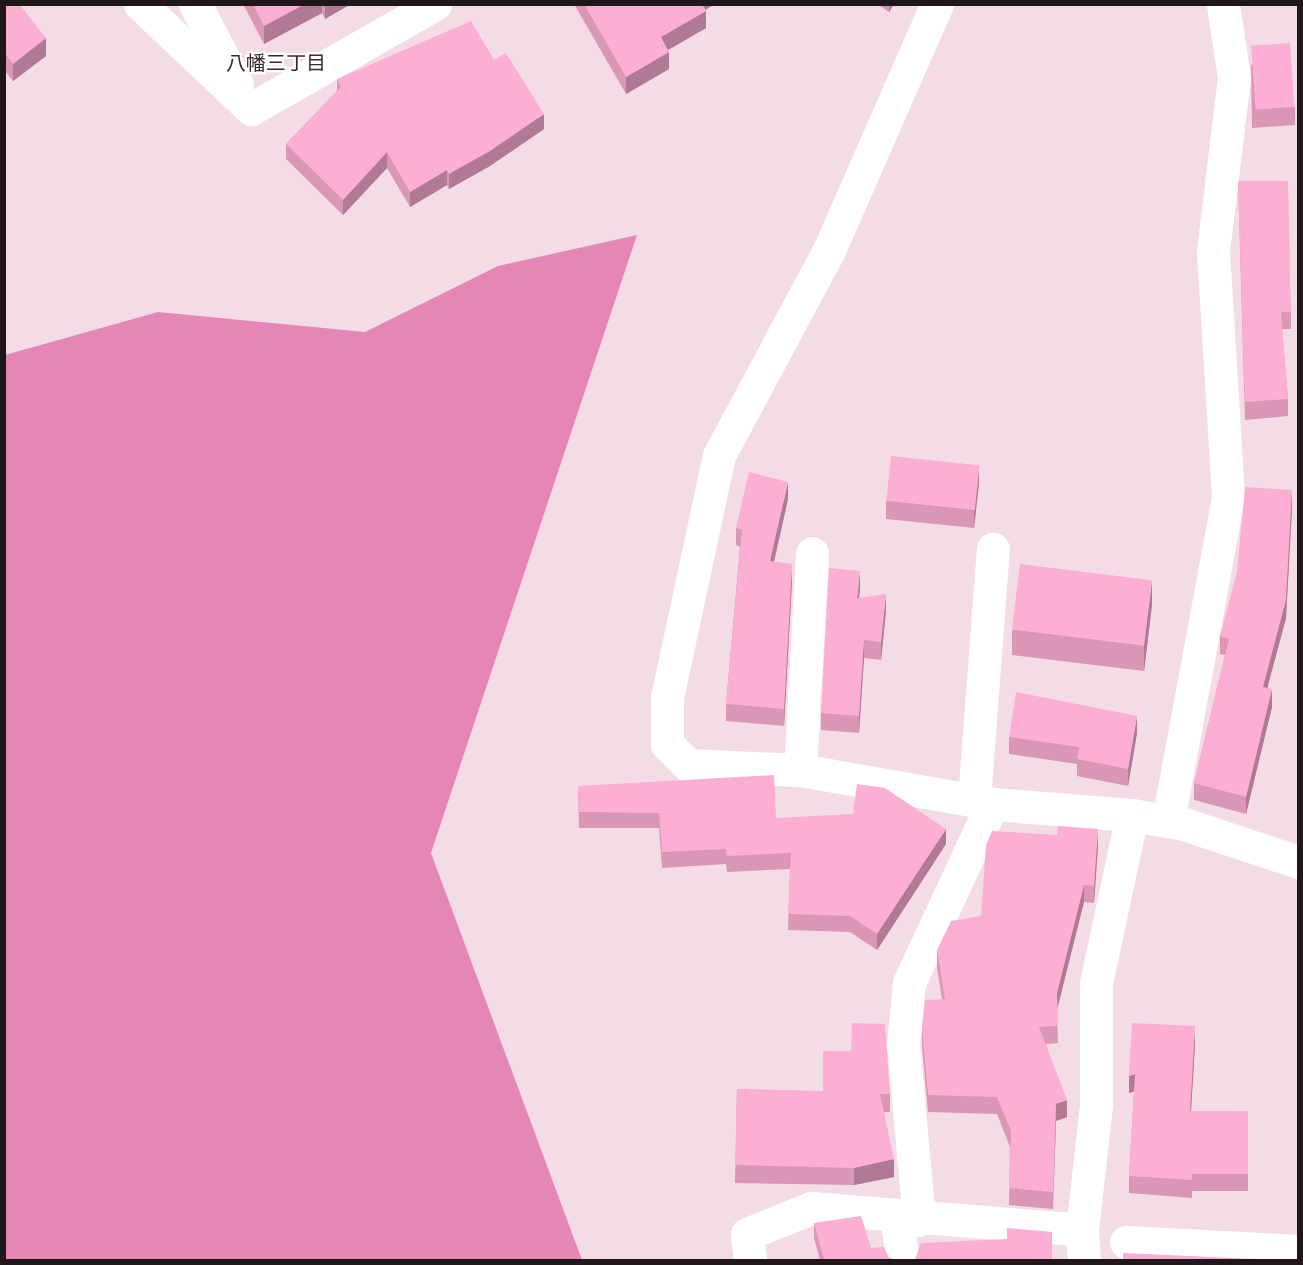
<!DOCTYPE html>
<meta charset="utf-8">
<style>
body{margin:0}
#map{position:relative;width:1303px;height:1265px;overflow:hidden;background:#f4dce7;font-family:"Asap Condensed","Noto Sans JP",sans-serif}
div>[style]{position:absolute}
.forest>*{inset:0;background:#e587b6}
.street>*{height:33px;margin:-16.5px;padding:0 16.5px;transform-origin:16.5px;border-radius:16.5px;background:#fff}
.wall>*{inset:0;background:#d996b5}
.shaded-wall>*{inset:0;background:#b07a94}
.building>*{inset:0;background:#fcaed3;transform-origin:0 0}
span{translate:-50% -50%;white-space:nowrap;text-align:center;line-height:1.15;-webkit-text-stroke:4.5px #fff;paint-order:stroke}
.neighbourhood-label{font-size:20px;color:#392830}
.frame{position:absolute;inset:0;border:6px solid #1f171a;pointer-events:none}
</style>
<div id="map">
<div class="forest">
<div style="clip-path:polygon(637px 235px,431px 853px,582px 1260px,5px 1260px,5px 355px,158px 312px,365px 332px,498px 266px)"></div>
</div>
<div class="street">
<div style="left:140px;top:4px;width:153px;rotate:43.4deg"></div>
<div style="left:195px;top:4px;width:90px;rotate:62.3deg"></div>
<div style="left:937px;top:4px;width:271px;rotate:113.7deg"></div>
<div style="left:828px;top:252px;width:230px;rotate:118.2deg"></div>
<div style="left:719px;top:455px;width:248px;rotate:102.1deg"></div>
<div style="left:667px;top:697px;width:47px;rotate:90deg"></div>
<div style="left:667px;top:744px;width:30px;rotate:45deg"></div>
<div style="left:688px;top:765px;width:112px;rotate:2.6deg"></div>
<div style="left:800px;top:770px;width:195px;rotate:10deg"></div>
<div style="left:992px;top:804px;width:140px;rotate:4.5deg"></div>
<div style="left:1132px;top:815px;width:53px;rotate:9.8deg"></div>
<div style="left:1184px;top:824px;width:120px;rotate:18.4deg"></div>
<div style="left:251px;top:109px;width:212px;rotate:-29.7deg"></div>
<div style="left:800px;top:770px;width:217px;rotate:-86.8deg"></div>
<div style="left:974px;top:800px;width:252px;rotate:-85.7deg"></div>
<div style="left:1168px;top:821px;width:330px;rotate:-79.5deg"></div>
<div style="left:1228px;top:496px;width:245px;rotate:-93.5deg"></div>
<div style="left:1213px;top:251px;width:174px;rotate:-83.1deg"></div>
<div style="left:1234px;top:78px;width:75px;rotate:-98.5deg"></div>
<div style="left:896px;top:1217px;width:44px;rotate:80.8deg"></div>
<div style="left:919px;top:1220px;width:176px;rotate:-95.2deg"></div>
<div style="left:903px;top:1045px;width:62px;rotate:-84.5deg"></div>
<div style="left:909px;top:983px;width:197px;rotate:-65.1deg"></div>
<div style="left:1126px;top:1242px;width:172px;rotate:3deg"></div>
<div style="left:750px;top:1260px;width:26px;rotate:-97deg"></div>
<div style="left:747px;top:1234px;width:69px;rotate:-22.1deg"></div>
<div style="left:811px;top:1208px;width:272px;rotate:4.6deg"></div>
<div style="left:1084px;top:1260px;width:30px;rotate:-94deg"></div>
<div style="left:1082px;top:1230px;width:126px;rotate:-83.6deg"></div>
<div style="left:1096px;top:1105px;width:122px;rotate:-90deg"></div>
<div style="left:1096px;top:983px;width:172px;rotate:-77.9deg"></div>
</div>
<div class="wall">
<div style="clip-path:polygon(4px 4px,46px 56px,13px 81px,4px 70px)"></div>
<div style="clip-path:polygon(243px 4px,351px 4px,325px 19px,322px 13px,264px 44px)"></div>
<div style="clip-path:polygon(574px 4px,715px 4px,705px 10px,706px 28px,668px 50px,669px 69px,626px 94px)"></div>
<div style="clip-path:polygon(877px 4px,894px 4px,889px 12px)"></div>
<div style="clip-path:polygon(494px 60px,544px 129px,490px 166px,449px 189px,447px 185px,410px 207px,387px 168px,343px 215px,286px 159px,286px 144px,337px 91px,337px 79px)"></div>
<div style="clip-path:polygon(1251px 64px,1295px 107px,1295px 125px,1252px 128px)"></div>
<div style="clip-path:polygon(1238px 181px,1291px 312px,1291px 329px,1282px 329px,1288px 399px,1288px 416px,1245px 420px)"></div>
<div style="clip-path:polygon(979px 483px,974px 528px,886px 519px,886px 501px)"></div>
<div style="clip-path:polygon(788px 499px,774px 562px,792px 581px,784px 726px,726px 721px,726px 704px,740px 547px,736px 545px,736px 528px)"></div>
<div style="clip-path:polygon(1292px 508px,1286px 618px,1267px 688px,1272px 707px,1246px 814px,1194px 800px,1194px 783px,1225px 655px,1220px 654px,1220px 636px)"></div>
<div style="clip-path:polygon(860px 589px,859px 598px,886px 611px,881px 660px,864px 658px,859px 733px,821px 730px,821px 713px)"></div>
<div style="clip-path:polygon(1152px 605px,1144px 671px,1012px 655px,1012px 630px)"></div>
<div style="clip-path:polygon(1137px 733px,1128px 786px,1077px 776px,1077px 764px,1009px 754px,1009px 737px)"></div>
<div style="clip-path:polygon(578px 786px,776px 818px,946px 844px,877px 950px,850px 932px,788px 930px,790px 869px,727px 872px,726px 864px,662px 868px,659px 828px,579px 828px)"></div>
<div style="clip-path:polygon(1098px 846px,1094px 903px,1084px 902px,1057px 1008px,1058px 1043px,1046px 1044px,1067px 1117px,1056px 1121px,1053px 1209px,1009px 1205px,1010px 1147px,997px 1114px,928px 1112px,922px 1045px,922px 1028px,942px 999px,937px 967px,937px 950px,981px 916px)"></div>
<div style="clip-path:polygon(1195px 1044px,1191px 1111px,1248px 1111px,1248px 1191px,1192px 1191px,1192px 1198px,1129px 1193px,1129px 1176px,1134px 1092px,1129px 1093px)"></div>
<div style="clip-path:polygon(737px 1089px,890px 1094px,890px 1112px,884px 1112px,894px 1177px,854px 1185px,735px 1183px)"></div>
<div style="clip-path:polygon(814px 1223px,889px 1258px,897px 1260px,820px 1260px,814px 1238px)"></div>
</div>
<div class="shaded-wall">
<div style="clip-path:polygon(305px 4px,322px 4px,322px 13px,264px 44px,264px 26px)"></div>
<div style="clip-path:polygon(325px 4px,351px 4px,325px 19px)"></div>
<div style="clip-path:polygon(698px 4px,715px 4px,698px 14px)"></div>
<div style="clip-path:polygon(889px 4px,894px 4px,889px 12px)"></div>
<div style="clip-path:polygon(706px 11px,706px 28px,661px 54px,661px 37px)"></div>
<div style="clip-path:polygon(46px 38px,46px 56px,13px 81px,13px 64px)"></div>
<div style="clip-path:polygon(669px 52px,669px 69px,626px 94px,626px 77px)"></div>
<div style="clip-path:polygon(544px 114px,544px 129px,490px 166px,449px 189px,449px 174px)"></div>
<div style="clip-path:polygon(387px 152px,387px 168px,343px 215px,343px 200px)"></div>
<div style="clip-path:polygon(447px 170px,447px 185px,410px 207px,410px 192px)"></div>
<div style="clip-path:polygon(979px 466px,979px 483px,974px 528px,974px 511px)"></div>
<div style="clip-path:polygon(788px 482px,788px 499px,770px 579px,770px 561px)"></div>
<div style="clip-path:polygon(1292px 490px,1292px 508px,1286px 618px,1263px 704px,1263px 687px)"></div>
<div style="clip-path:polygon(792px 564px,792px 581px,784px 726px,784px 709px)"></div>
<div style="clip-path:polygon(860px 571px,860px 589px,857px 616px,857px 598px)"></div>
<div style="clip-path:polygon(1152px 580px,1152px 605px,1144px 671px,1144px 646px)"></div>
<div style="clip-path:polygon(886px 594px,886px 611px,881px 660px,881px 642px)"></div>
<div style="clip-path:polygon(864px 640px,864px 658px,859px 733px,859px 716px)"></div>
<div style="clip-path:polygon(1272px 689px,1272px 707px,1246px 814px,1246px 797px)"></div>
<div style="clip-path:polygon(1137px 716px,1137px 733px,1128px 786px,1128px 769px)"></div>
<div style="clip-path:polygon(946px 829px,946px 844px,877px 950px,877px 934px)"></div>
<div style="clip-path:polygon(1098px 829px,1098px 846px,1094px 903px,1094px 886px)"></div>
<div style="clip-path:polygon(1084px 885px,1084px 902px,1057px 1010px,1057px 993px)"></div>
<div style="clip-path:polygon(1195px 1026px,1195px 1044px,1190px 1128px,1190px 1111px)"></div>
<div style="clip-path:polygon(1135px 1074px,1135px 1091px,1129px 1093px,1129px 1076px)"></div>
<div style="clip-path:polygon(1067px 1100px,1067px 1117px,1056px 1121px,1053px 1209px,1056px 1104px)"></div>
<div style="clip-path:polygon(894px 1159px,894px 1177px,854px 1185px,854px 1168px)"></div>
</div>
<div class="building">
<div style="clip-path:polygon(4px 4px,19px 4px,46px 38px,13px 64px,4px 52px)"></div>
<div style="clip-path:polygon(253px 4px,305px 4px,264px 26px)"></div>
<div style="clip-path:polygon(584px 4px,702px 4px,706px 11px,661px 37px,669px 52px,626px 77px)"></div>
<div style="clip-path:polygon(471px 21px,494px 60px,506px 53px,544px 114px,490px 151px,449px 174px,447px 170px,410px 192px,387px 152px,343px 200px,286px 144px,341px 87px,337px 79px)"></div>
<div style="left:1290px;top:43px;width:64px;height:39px;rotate:86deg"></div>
<div style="clip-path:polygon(1238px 181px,1288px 181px,1291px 312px,1281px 312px,1288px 399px,1245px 402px)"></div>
<div style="left:891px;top:456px;width:89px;height:45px;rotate:6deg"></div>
<div style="clip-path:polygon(749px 472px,788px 482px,770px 561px,792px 564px,784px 709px,726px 704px,742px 530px,736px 528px)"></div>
<div style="clip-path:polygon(1245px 487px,1292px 490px,1286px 600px,1263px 687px,1272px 689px,1246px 797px,1194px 783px,1229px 639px,1220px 636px,1237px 572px)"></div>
<div style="left:1020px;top:564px;width:133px;height:66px;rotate:7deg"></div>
<div style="clip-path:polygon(829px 568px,860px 571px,857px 598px,886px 594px,881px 642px,864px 640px,859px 716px,821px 713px)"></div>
<div style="clip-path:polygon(1016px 692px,1137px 716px,1128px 769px,1077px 759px,1079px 747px,1009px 737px)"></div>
<div style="clip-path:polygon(774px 775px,776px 818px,853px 814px,857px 784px,885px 788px,946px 829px,877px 934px,850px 916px,788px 914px,791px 853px,727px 856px,726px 849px,662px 852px,659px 813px,579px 812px,578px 786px)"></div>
<div style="clip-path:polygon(1058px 826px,1098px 829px,1094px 886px,1084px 885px,1057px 993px,1058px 1026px,1039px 1027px,1067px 1100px,1056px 1104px,1053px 1192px,1009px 1188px,1011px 1131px,997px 1097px,928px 1095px,922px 1028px,925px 1000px,945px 999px,937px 950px,951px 921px,981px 916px,986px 845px,992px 831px,1057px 835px)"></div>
<div style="clip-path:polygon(852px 1023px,885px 1024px,890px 1094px,880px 1094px,894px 1159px,854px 1168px,735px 1165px,737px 1089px,823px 1091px,823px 1051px,851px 1051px)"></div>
<div style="clip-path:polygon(1132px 1023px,1195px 1026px,1190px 1111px,1248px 1111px,1248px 1174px,1192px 1174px,1192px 1180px,1129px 1176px,1135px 1074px,1129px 1076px)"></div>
<div style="clip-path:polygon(861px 1216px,871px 1248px,884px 1247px,889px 1258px,897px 1260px,824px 1260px,814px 1223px)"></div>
<div style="clip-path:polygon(1007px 1228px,1052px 1232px,1052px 1260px,913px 1260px,915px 1259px,921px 1243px,1007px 1239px)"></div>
<div style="clip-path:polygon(1123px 1253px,1278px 1260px,1123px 1260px)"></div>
</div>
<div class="neighbourhood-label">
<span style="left:276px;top:62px">八幡三丁目</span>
</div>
<div class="frame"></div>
</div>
